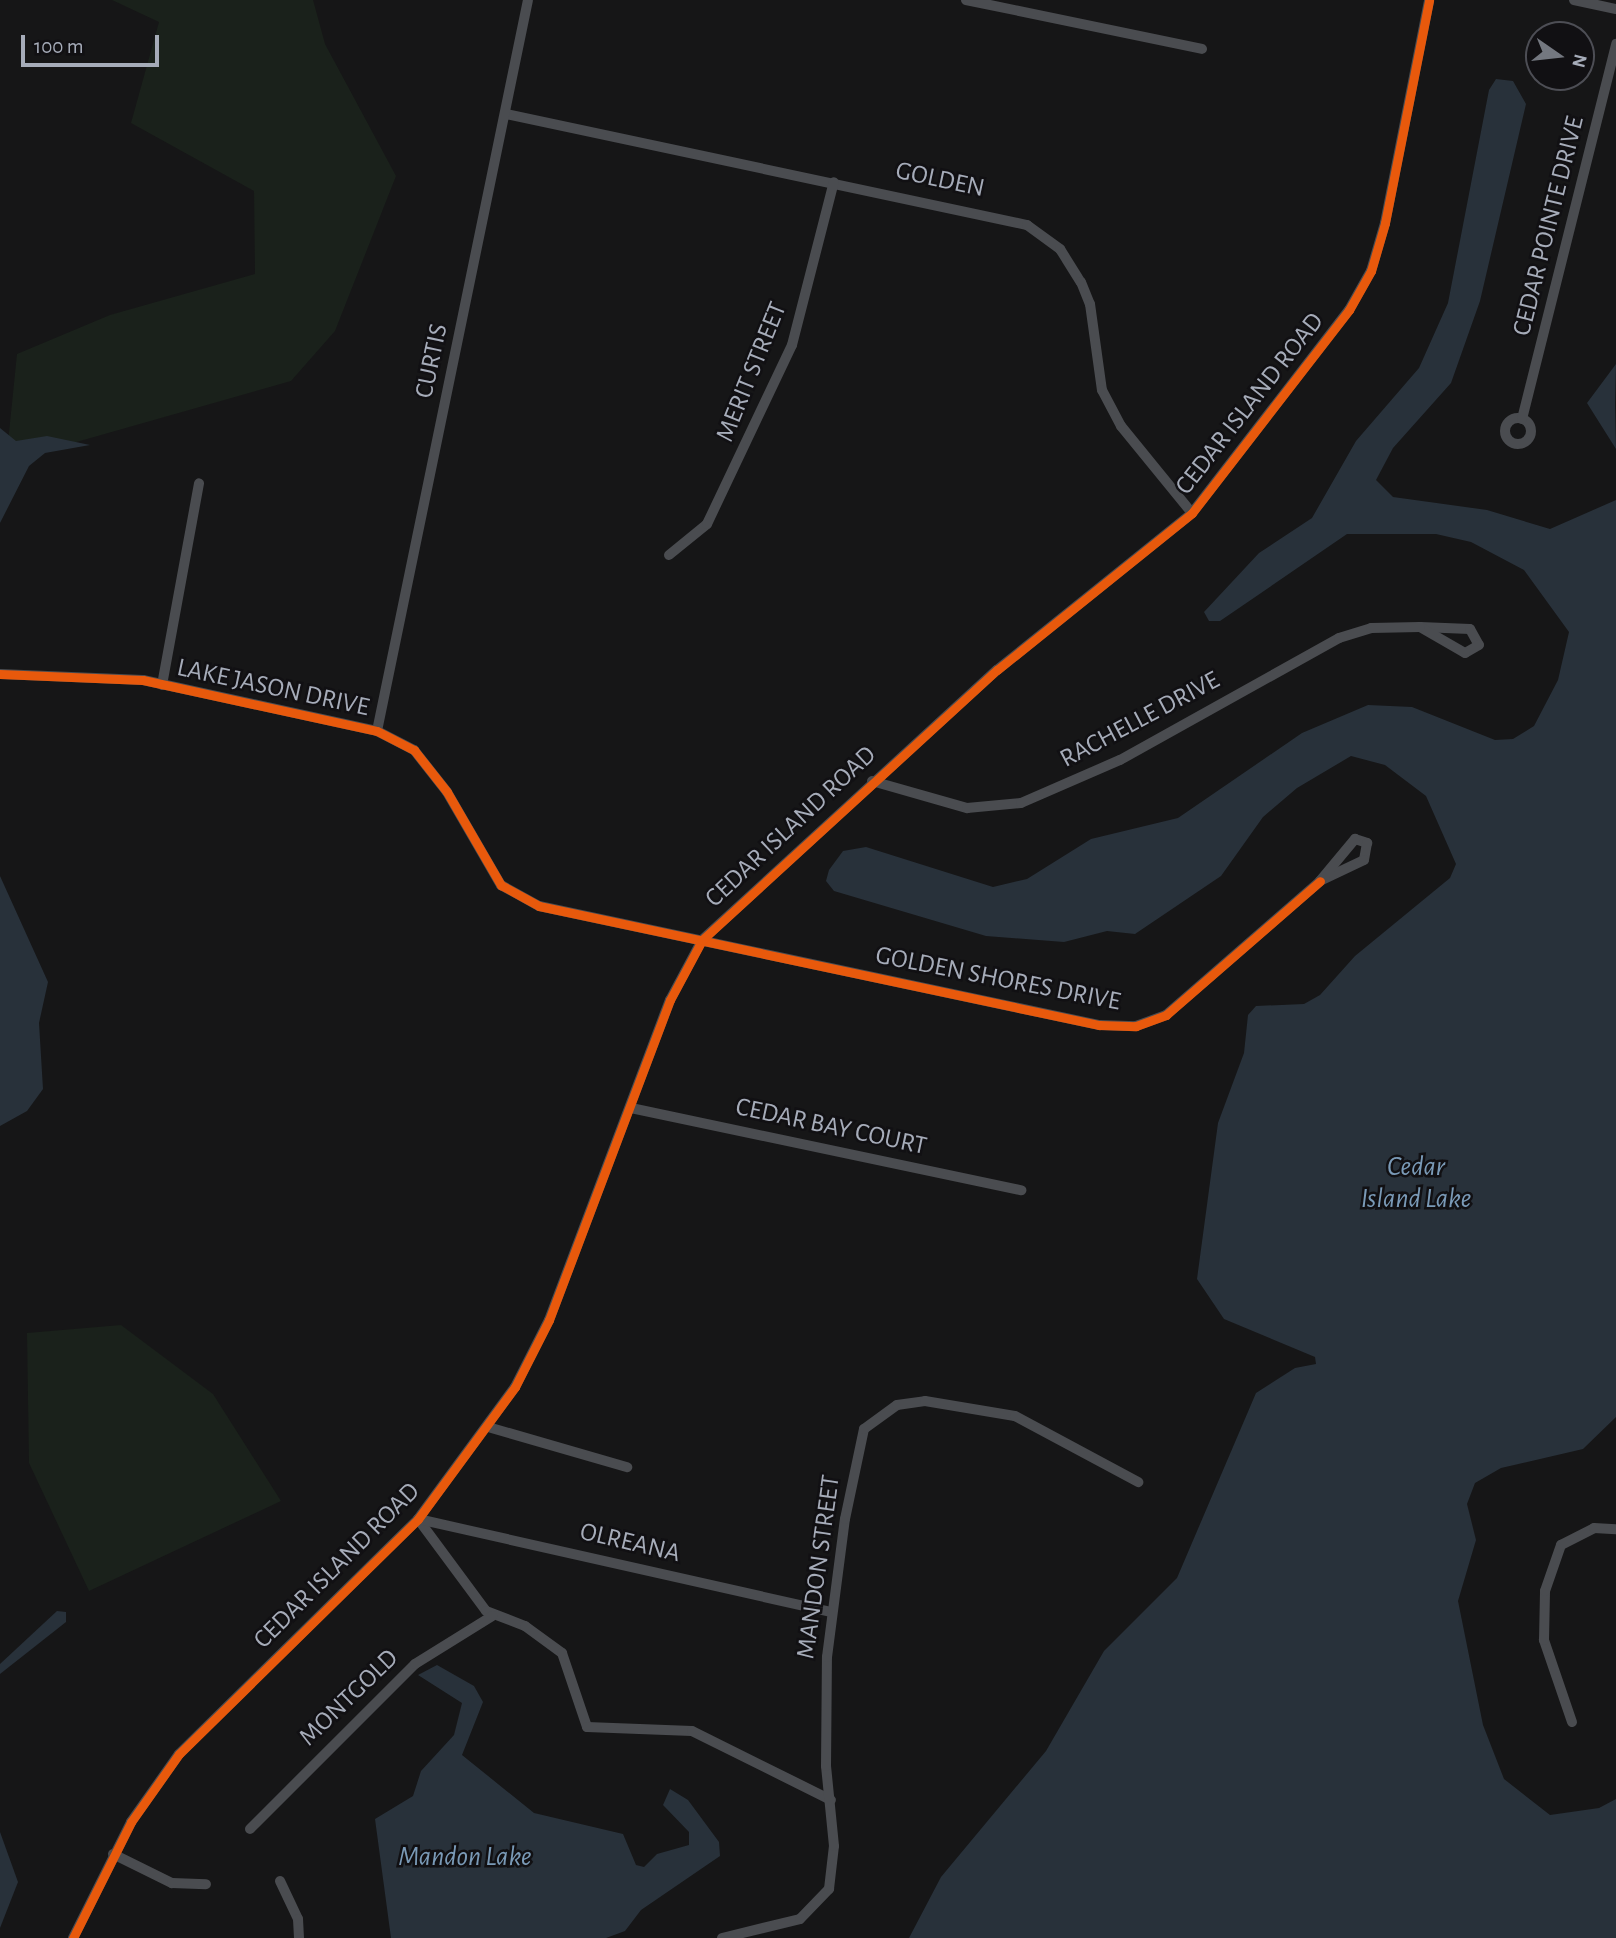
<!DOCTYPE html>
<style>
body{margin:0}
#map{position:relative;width:1616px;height:1938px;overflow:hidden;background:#161617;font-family:"Alegreya Sans",sans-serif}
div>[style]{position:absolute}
.green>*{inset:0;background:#1a211b}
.water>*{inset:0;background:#28313a}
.minor>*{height:10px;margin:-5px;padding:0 5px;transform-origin:5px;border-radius:5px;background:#4a4c50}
.minor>.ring{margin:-5px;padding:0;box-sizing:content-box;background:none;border:10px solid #4a4c50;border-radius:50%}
.cycleway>*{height:9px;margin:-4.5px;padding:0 4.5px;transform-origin:4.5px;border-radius:4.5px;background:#e8590c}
span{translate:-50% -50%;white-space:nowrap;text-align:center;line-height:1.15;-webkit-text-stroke:5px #111013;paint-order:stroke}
.street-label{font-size:26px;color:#a6acb9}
.water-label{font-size:28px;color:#7a9ab7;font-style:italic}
.north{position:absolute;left:1525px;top:21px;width:70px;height:70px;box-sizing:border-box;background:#111013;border:2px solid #4d4e55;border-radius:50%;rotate:104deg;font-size:19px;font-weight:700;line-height:28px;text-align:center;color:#a6acb9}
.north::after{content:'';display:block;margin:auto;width:24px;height:32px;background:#747880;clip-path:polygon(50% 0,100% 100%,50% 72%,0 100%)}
.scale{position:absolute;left:21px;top:35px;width:138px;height:32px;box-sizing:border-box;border:4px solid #a6acb9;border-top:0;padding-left:9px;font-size:21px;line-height:24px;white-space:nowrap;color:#a6acb9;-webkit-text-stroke:5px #111013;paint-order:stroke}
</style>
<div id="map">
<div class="green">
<div style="clip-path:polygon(112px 0,313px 0,325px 44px,396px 176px,335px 331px,291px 381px,6px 462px,17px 354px,110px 315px,255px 274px,254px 191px,131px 123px,159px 22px)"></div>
<div style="clip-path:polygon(121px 1325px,213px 1394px,281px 1501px,89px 1591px,29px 1463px,27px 1333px)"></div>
</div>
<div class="water">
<div style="clip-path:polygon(1496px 79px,1513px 81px,1526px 104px,1480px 301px,1451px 383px,1393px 448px,1376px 480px,1393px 497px,1487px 510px,1550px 529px,1616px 500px,1616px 1417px,1583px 1449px,1501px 1468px,1475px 1483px,1467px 1504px,1476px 1540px,1458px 1601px,1483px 1725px,1504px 1779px,1550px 1815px,1599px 1808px,1616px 1799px,1616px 1938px,909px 1938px,941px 1877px,1046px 1751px,1104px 1651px,1177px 1578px,1256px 1393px,1295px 1368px,1316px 1364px,1315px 1357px,1224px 1319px,1197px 1279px,1218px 1123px,1244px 1053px,1248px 1015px,1256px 1006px,1304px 1004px,1320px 995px,1355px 956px,1450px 878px,1456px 864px,1426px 796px,1385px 765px,1351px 756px,1297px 788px,1263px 817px,1221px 876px,1135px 934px,1107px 931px,1064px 942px,986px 936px,834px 891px,826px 881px,829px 870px,843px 851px,866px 847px,993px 887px,1027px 879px,1091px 839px,1178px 818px,1302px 733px,1368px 705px,1412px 707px,1495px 740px,1513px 739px,1534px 726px,1558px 680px,1569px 632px,1524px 570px,1471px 542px,1436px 534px,1347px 534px,1220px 621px,1209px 621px,1204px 612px,1259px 553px,1312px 518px,1356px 441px,1419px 368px,1448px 303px,1489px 90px)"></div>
<div style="clip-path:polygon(1616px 364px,1615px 404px,1616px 449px,1587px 403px)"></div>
<div style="clip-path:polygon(0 428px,16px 441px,47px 436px,90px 445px,45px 453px,29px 466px,0 523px)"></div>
<div style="clip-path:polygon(0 876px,48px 982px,39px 1023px,43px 1089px,27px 1111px,0 1126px)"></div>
<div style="clip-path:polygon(57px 1611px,66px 1612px,66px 1622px,0 1674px,0 1664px)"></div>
<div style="clip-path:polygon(437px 1665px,474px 1686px,483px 1702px,462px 1755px,534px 1813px,623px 1834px,636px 1865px,644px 1867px,657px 1854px,689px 1845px,689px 1832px,663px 1805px,670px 1789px,688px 1800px,719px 1842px,720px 1856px,641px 1910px,625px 1931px,606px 1938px,391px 1938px,375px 1819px,413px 1796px,421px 1771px,454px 1735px,462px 1703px,418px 1675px)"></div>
<div style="clip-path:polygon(0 1832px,18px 1882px,0 1928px)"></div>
</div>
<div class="minor">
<div style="left:966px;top:0;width:241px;rotate:11.7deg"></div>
<div style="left:1574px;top:0;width:43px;rotate:12.1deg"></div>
<div style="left:506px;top:114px;width:533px;rotate:12.03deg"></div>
<div style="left:1027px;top:225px;width:41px;rotate:36deg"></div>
<div style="left:1060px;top:249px;width:39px;rotate:58deg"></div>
<div style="left:1081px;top:282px;width:24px;rotate:68deg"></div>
<div style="left:1090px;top:304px;width:87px;rotate:82.1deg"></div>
<div style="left:1102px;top:390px;width:41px;rotate:62.2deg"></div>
<div style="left:1121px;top:426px;width:112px;rotate:50.8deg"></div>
<div class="ring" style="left:1505px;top:418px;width:16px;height:16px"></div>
<div style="left:1522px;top:419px;width:387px;rotate:-75.9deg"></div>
<div style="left:669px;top:555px;width:49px;rotate:-39.2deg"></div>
<div style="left:707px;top:524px;width:198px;rotate:-64.6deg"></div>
<div style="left:792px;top:345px;width:168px;rotate:-75.6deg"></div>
<div style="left:1420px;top:627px;width:50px;rotate:2.3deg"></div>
<div style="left:1470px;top:629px;width:18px;rotate:61deg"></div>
<div style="left:1479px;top:645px;width:16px;rotate:150deg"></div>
<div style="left:1465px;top:653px;width:52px;rotate:-150deg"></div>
<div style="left:0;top:674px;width:143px;rotate:2.4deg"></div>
<div style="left:143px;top:680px;width:239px;rotate:12.3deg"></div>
<div style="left:377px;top:731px;width:42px;rotate:27.2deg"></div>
<div style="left:414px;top:750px;width:53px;rotate:51.8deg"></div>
<div style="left:447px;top:792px;width:108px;rotate:59.9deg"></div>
<div style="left:501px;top:885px;width:43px;rotate:28.9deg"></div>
<div style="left:539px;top:906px;width:573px;rotate:12deg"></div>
<div style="left:1099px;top:1025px;width:37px;rotate:2deg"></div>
<div style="left:1136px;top:1026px;width:32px;rotate:-20deg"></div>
<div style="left:1166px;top:1015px;width:204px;rotate:-41deg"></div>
<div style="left:162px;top:685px;width:205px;rotate:-79.6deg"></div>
<div style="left:377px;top:731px;width:746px;rotate:-78.33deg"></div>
<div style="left:872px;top:781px;width:99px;rotate:15.9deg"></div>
<div style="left:967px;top:808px;width:54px;rotate:-5.3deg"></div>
<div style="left:1021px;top:803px;width:108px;rotate:-23.5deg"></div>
<div style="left:1120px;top:760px;width:251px;rotate:-29.1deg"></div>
<div style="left:1339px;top:638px;width:34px;rotate:-17deg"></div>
<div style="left:1371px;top:628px;width:49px;rotate:-1.2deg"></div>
<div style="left:1355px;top:839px;width:13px;rotate:18deg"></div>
<div style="left:1367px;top:843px;width:17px;rotate:100deg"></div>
<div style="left:1364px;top:860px;width:49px;rotate:154.5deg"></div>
<div style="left:1320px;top:881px;width:55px;rotate:-50.2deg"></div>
<div style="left:631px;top:1108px;width:399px;rotate:11.9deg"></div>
<div style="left:488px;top:1427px;width:145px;rotate:16.1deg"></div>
<div style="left:418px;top:1519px;width:114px;rotate:53.5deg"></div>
<div style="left:486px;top:1611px;width:42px;rotate:21deg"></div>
<div style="left:525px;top:1626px;width:46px;rotate:36.1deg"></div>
<div style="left:562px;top:1653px;width:78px;rotate:71.3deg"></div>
<div style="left:587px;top:1727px;width:105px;rotate:2.2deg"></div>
<div style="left:692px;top:1731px;width:155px;rotate:26.4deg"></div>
<div style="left:418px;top:1519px;width:424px;rotate:12.7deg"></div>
<div style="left:1572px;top:1722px;width:87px;rotate:-108.9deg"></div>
<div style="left:1544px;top:1640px;width:49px;rotate:-88.8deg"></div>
<div style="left:1545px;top:1591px;width:49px;rotate:-70.8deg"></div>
<div style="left:1561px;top:1545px;width:37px;rotate:-27deg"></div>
<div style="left:1594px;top:1528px;width:22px;rotate:3deg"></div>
<div style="left:250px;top:1829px;width:233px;rotate:-45deg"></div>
<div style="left:415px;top:1664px;width:91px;rotate:-31.9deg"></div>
<div style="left:113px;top:1854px;width:66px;rotate:26.2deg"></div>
<div style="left:172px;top:1883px;width:34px;rotate:2deg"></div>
<div style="left:280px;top:1881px;width:42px;rotate:64.7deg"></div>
<div style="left:298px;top:1919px;width:19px;rotate:87deg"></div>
<div style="left:73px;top:1938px;width:130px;rotate:-63.4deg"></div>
<div style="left:131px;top:1822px;width:83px;rotate:-54.8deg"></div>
<div style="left:179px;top:1754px;width:335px;rotate:-44.5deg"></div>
<div style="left:418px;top:1519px;width:164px;rotate:-53.7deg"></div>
<div style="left:515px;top:1387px;width:75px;rotate:-63.1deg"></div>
<div style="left:549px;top:1320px;width:342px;rotate:-69.3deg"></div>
<div style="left:670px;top:1000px;width:68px;rotate:-61.9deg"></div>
<div style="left:702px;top:940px;width:400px;rotate:-42.5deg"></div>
<div style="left:997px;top:670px;width:250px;rotate:-38.8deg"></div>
<div style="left:1192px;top:513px;width:257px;rotate:-52.3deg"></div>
<div style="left:1349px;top:310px;width:45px;rotate:-60.6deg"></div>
<div style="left:1371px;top:271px;width:50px;rotate:-73.7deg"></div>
<div style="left:1385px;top:223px;width:227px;rotate:-78.8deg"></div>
<div style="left:722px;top:1938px;width:80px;rotate:-13.7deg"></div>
<div style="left:800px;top:1919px;width:42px;rotate:-46deg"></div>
<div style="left:829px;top:1889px;width:43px;rotate:-83.4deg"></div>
<div style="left:834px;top:1846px;width:80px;rotate:-95.7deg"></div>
<div style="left:826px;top:1766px;width:109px;rotate:-89.5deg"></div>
<div style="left:827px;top:1657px;width:139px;rotate:-82.6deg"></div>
<div style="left:845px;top:1519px;width:92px;rotate:-78.1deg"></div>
<div style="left:864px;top:1429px;width:41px;rotate:-36deg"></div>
<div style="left:897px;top:1405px;width:28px;rotate:-8deg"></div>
<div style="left:925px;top:1401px;width:91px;rotate:9.5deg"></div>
<div style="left:1015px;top:1416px;width:140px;rotate:28.2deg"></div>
</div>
<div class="cycleway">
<div style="left:0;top:674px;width:143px;rotate:2.4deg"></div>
<div style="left:143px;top:680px;width:239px;rotate:12.3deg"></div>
<div style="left:377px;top:731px;width:42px;rotate:27.2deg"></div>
<div style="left:414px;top:750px;width:53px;rotate:51.8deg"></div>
<div style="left:447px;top:792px;width:108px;rotate:59.9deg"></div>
<div style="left:501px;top:885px;width:43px;rotate:28.9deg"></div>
<div style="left:539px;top:906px;width:573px;rotate:12deg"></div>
<div style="left:1099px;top:1025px;width:37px;rotate:2deg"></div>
<div style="left:1136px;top:1026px;width:32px;rotate:-20deg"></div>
<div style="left:1166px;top:1015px;width:204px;rotate:-41deg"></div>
<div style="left:73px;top:1938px;width:130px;rotate:-63.4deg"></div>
<div style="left:131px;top:1822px;width:83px;rotate:-54.8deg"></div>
<div style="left:179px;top:1754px;width:335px;rotate:-44.5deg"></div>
<div style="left:418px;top:1519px;width:164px;rotate:-53.7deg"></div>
<div style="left:515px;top:1387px;width:75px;rotate:-63.1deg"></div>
<div style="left:549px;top:1320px;width:342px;rotate:-69.3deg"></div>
<div style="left:670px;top:1000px;width:68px;rotate:-61.9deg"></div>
<div style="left:702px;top:940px;width:400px;rotate:-42.5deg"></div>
<div style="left:997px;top:670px;width:250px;rotate:-38.8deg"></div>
<div style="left:1192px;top:513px;width:257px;rotate:-52.3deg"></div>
<div style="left:1349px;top:310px;width:45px;rotate:-60.6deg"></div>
<div style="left:1371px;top:271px;width:50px;rotate:-73.7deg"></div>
<div style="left:1385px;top:223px;width:227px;rotate:-78.8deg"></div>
</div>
<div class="street-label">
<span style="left:940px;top:180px;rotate:12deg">GOLDEN</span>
<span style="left:1549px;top:226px;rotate:-76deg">CEDAR POINTE DRIVE</span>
<span style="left:432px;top:361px;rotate:-78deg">CURTIS</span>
<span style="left:752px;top:372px;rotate:-68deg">MERIT STREET</span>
<span style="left:1250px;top:404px;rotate:-52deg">CEDAR ISLAND ROAD</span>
<span style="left:273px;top:688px;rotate:12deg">LAKE JASON DRIVE</span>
<span style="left:1140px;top:720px;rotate:-28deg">RACHELLE DRIVE</span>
<span style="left:791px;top:827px;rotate:-43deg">CEDAR ISLAND ROAD</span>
<span style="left:998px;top:979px;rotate:11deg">GOLDEN SHORES DRIVE</span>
<span style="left:831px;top:1127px;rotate:12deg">CEDAR BAY COURT</span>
<span style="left:630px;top:1543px;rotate:13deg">OLREANA</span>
<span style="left:337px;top:1566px;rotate:-45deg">CEDAR ISLAND ROAD</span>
<span style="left:819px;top:1567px;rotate:-82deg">MANDON STREET</span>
<span style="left:349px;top:1698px;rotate:-44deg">MONTGOLD</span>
</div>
<div class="water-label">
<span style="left:1416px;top:1183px">Cedar<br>Island Lake</span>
<span style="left:465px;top:1857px">Mandon Lake</span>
</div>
<div class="north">N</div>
<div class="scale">100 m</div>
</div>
